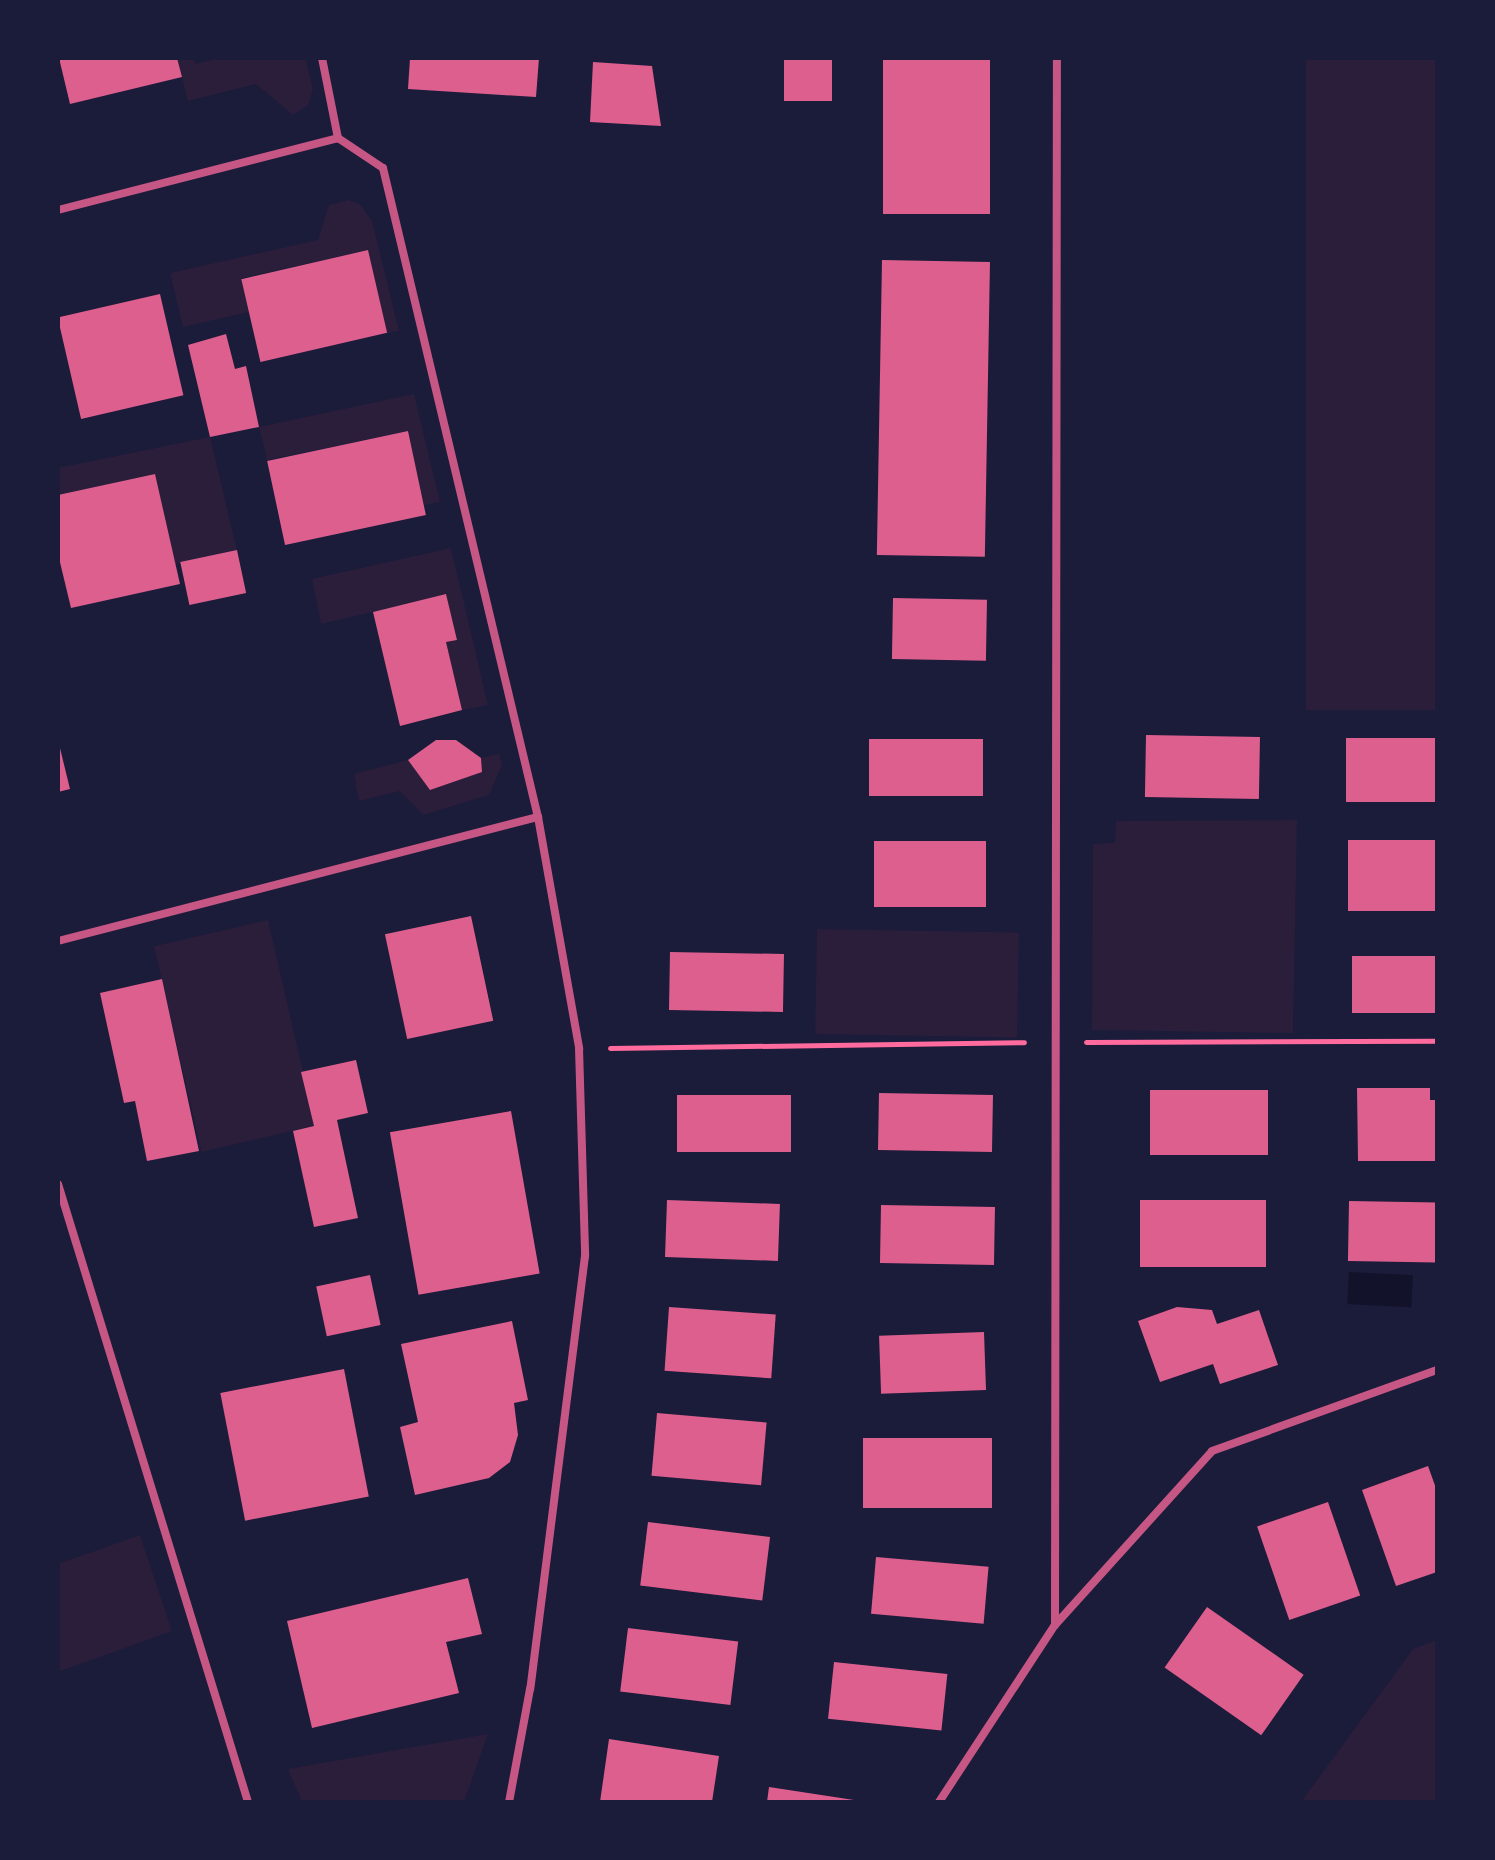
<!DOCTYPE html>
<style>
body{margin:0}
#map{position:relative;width:1495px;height:1860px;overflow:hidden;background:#1b1b3a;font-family:Overpass,sans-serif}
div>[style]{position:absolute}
.green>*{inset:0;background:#2a1e3b;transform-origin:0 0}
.water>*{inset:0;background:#12122b;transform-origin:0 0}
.building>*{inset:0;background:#dd5f8e;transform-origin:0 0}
.path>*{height:5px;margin:-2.5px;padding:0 2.5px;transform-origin:2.5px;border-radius:2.5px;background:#ff6b9d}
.minor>*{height:8px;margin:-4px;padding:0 4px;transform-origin:4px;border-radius:4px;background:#c65784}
span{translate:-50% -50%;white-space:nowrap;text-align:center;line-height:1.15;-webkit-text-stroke:6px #1b1b3a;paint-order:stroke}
.frame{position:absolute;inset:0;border:60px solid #1b1b3a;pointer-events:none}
</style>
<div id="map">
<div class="green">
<div style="clip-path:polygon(177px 58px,194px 58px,195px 64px,220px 58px,305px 58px,313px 89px,308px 105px,293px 115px,256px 84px,188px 101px)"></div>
<div style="left:1306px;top:58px;width:131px;height:652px"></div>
<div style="clip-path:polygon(348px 200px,360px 204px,372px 221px,399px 331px,387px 333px,368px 250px,242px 278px,249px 312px,183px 327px,170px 273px,318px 240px,329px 205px)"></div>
<div style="clip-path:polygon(414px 394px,440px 502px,424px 505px,408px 431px,267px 460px,259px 427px)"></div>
<div style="clip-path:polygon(210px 437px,237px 550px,175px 564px,154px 474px,58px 495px,58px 468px)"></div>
<div style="clip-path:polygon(451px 548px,488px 705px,462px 710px,446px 642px,457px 640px,446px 595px,321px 624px,312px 579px)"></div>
<div style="clip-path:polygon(499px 754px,502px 765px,489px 795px,423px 815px,400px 791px,359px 801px,354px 774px,408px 760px,430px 789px,482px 772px,481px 758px)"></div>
<div style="clip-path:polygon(1297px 820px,1293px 1033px,1092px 1030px,1093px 844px,1115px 843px,1116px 821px)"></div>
<div style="left:268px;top:920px;width:211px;height:117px;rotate:77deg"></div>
<div style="left:817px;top:929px;width:202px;height:105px;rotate:1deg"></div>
<div style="clip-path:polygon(140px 1535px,172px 1631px,58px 1672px,58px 1564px)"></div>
<div style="clip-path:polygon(1437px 1640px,1437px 1802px,1301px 1802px,1413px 1649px)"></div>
<div style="clip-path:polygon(488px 1734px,464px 1802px,302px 1802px,288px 1769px)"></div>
</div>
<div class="water">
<div style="left:1349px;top:1272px;width:64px;height:32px;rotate:3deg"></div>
</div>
<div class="building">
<div style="clip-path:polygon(59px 58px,177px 58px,182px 77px,70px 104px)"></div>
<div style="clip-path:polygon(410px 58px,539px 58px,536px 97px,408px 89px)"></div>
<div style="left:784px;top:58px;width:48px;height:43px"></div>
<div style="left:883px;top:58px;width:107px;height:156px"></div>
<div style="clip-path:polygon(593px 62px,652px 66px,661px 126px,590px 122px)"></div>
<div style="left:368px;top:250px;width:85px;height:130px;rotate:77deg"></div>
<div style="left:882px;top:260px;width:108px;height:295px;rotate:1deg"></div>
<div style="left:160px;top:294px;width:104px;height:105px;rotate:77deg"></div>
<div style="clip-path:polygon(226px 334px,235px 369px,246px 366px,259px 427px,210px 437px,188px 345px)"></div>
<div style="left:408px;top:431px;width:86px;height:144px;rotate:78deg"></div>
<div style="clip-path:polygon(155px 474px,180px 584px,71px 608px,58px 554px,58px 495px)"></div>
<div style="left:237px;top:550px;width:44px;height:58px;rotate:78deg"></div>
<div style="clip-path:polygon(446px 594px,457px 640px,446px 642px,462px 710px,400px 726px,373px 612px)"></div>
<div style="left:893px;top:598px;width:94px;height:61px;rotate:1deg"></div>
<div style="left:1146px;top:735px;width:114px;height:62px;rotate:1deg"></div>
<div style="left:1437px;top:738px;width:64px;height:91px;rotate:90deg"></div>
<div style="left:869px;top:739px;width:114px;height:57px"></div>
<div style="clip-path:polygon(58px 740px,70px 789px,58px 792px)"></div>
<div style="clip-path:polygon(436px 740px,456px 740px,481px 758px,482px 772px,430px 790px,408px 760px)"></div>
<div style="left:1348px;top:840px;width:89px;height:71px"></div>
<div style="left:874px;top:841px;width:112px;height:66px"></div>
<div style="left:471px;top:916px;width:107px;height:88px;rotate:78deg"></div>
<div style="left:670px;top:952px;width:114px;height:58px;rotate:1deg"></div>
<div style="left:1352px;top:956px;width:85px;height:57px"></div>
<div style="clip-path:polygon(162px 979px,199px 1151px,147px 1161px,135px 1101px,124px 1103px,100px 993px)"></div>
<div style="clip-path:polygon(356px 1060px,368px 1113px,337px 1120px,358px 1218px,314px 1227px,293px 1131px,314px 1126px,301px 1072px)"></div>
<div style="clip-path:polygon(1357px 1088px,1430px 1088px,1430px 1100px,1437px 1100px,1437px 1161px,1358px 1161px)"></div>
<div style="left:1150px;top:1090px;width:118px;height:65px"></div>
<div style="left:879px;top:1093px;width:114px;height:57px;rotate:1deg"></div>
<div style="left:677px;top:1095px;width:114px;height:57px"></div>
<div style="left:511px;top:1111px;width:165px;height:123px;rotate:80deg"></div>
<div style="left:667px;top:1200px;width:113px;height:57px;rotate:2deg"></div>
<div style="left:1140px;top:1200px;width:126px;height:67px"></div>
<div style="left:1349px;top:1201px;width:88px;height:60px;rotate:1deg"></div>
<div style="left:881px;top:1205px;width:114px;height:58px;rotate:1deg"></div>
<div style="left:370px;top:1275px;width:51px;height:55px;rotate:78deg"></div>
<div style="left:669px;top:1307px;width:107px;height:64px;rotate:4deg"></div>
<div style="clip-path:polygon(1177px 1307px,1212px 1310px,1217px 1324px,1259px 1310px,1278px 1365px,1220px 1384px,1213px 1364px,1160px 1382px,1138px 1321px)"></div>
<div style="clip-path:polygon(512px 1321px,528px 1400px,514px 1403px,518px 1435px,510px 1462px,489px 1478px,415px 1495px,400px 1427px,418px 1422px,401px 1344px)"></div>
<div style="left:984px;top:1332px;width:58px;height:105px;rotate:88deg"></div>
<div style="left:344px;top:1369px;width:130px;height:126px;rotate:79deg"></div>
<div style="left:657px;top:1413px;width:110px;height:63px;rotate:5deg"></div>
<div style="left:992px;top:1438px;width:70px;height:129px;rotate:90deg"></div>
<div style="clip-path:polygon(1428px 1466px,1437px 1491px,1437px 1572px,1396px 1586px,1362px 1490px)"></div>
<div style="left:1328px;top:1502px;width:99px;height:75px;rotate:71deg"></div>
<div style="left:648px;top:1522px;width:123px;height:64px;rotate:7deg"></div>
<div style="left:876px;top:1557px;width:113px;height:57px;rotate:5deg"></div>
<div style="clip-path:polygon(468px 1578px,482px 1634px,446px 1642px,459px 1693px,312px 1728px,287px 1621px)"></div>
<div style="left:1207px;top:1607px;width:118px;height:74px;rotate:35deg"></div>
<div style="left:628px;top:1628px;width:111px;height:64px;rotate:7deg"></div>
<div style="left:834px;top:1662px;width:114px;height:57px;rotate:6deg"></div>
<div style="clip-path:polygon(609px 1739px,719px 1756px,712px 1802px,600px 1802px)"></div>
<div style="clip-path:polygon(769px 1787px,854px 1800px,854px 1802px,767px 1802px)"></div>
</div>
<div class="path">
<div style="left:1086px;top:1042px;width:351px;rotate:-0.2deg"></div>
<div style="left:610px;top:1048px;width:414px;rotate:-0.8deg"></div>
</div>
<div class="minor">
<div style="left:322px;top:58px;width:82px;rotate:78.7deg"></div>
<div style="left:338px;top:138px;width:54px;rotate:33.7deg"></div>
<div style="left:383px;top:168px;width:667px;rotate:76.57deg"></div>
<div style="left:538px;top:817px;width:235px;rotate:79.9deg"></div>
<div style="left:579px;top:1048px;width:208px;rotate:88.3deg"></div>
<div style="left:585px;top:1256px;width:436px;rotate:97.2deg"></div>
<div style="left:530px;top:1689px;width:115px;rotate:100.5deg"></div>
<div style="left:58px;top:210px;width:289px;rotate:-14.4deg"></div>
<div style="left:58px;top:941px;width:496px;rotate:-14.5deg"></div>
<div style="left:58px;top:1184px;width:647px;rotate:72.91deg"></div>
<div style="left:1055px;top:1625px;width:1567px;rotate:-89.93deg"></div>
<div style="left:939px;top:1802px;width:212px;rotate:-56.8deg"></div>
<div style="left:1055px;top:1625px;width:234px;rotate:-47.9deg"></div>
<div style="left:1212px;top:1451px;width:239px;rotate:-19.8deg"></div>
</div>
<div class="frame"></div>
</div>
